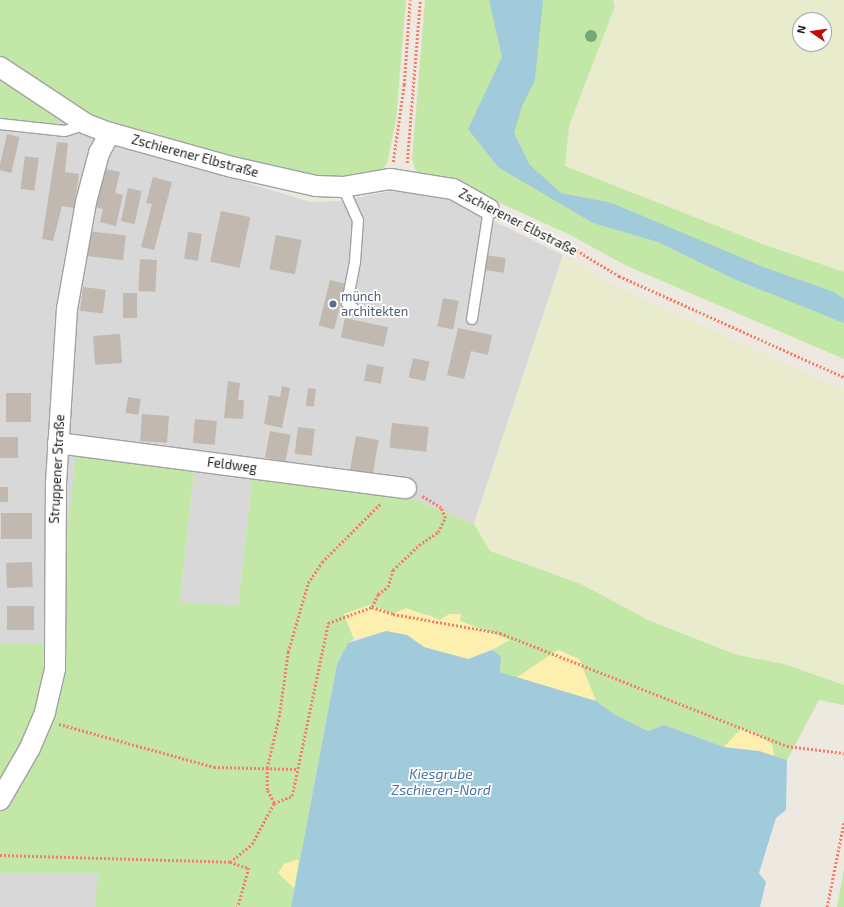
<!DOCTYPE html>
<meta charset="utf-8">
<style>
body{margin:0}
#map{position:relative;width:844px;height:907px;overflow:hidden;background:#ede9e1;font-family:"Exo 2",sans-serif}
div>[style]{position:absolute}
.residential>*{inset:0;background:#d9d8d8;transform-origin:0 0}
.farmland>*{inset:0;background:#e8eccc}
.grass>*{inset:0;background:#c3e7a7}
.sand>*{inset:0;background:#fdf0ae}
.water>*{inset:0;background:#a1cbda}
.building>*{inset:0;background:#c1b8b0;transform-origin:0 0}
.path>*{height:2.5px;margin-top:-1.25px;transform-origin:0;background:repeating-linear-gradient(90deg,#f67d68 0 2px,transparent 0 4px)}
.roads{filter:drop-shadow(1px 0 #a2a2a2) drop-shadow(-1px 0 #a2a2a2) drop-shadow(0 1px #a2a2a2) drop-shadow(0 -1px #a2a2a2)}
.lane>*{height:10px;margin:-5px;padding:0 5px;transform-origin:5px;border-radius:5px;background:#fff}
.street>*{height:20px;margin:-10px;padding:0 10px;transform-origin:10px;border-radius:10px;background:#fff}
.trees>*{width:12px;height:12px;margin:-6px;border-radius:50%;background:#72a974}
.dots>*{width:11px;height:11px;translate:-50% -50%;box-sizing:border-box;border:2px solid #fff;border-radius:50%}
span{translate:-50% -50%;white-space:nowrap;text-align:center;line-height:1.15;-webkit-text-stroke:3.5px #fff;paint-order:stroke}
.street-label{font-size:13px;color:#1b1b1b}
.service-label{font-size:13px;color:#4e5e75}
.left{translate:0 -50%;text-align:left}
.water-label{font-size:14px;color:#4b75a8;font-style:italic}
.north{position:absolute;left:792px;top:12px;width:40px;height:40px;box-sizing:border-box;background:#fff;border:1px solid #a4a4a4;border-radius:50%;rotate:283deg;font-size:11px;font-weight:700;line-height:16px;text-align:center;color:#1b1b1b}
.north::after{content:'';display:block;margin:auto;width:14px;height:18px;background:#c20c04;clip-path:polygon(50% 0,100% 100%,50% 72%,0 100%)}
</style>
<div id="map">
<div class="residential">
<div style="clip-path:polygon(0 67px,134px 148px,310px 202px,339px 201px,391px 191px,447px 198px,563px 255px,474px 524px,403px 495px,253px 470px,238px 606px,180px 602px,195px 461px,68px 528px,66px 643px,0 644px)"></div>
<div style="left:0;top:873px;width:98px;height:34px"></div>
</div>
<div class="farmland">
<div style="clip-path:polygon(evenodd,613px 0,844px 0,844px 272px,768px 246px,565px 166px,569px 126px,615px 6px,613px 0,800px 20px,824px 20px,824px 44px,800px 44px,800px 20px)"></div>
<div style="clip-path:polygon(563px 255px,619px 288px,844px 390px,844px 685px,784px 664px,737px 655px,648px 620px,583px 585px,490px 551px,474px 524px)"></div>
</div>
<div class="grass">
<div style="clip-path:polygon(0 0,406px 0,396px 120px,387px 164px,375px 176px,335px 181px,264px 167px,103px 121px,0 62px)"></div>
<div style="clip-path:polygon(425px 0,613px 0,615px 6px,569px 126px,565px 166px,768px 246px,844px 272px,844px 359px,627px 266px,568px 234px,461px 185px,416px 172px,412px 159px)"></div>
<div style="clip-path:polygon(3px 79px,60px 115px,61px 120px,55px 125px,0 119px,0 80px)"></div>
<div style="clip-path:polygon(76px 453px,195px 461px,180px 602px,238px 606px,253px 470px,403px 495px,474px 524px,490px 551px,583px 585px,648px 620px,737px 655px,784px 664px,844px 685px,844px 705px,819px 700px,787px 760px,774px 756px,772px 744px,751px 731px,741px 729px,724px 747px,664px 725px,648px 731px,614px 714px,596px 701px,579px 659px,558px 650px,516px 678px,500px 672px,501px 656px,492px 650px,510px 640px,459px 621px,461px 614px,440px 621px,429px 615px,394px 613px,370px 605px,344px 614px,354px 639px,348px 643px,337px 664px,291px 907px,95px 907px,98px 873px,0 873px,0 644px,66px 643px,68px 528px)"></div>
<div style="clip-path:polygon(844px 869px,844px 907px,837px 907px)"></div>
</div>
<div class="sand">
<div style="clip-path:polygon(370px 605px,394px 613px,406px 608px,440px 620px,449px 614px,461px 614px,460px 621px,510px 640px,468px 659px,424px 647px,407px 635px,387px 631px,354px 639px,344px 614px)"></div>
<div style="clip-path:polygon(558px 650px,579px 659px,596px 701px,516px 678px)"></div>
<div style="clip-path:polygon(741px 729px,751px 731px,772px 744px,774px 756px,759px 751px,724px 747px)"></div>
<div style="clip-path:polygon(299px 859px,294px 888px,278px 873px,284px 864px)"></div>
</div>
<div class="water">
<div style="clip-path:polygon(489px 0,543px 0,535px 80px,522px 106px,514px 133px,530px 165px,561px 193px,612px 203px,766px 268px,834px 292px,844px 299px,844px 323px,736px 280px,658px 242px,593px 223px,498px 167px,468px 129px,502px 57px)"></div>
<div style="clip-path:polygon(386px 631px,407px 635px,424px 647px,468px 659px,492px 650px,501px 656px,500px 672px,596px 701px,614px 714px,648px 731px,664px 725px,724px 747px,759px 751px,787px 760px,786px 810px,776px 818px,759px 873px,766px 882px,760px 907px,291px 907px,337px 664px,348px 643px)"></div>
</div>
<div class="building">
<div style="left:7px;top:134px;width:13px;height:37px;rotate:13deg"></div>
<div style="clip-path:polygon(57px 142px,68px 143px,65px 172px,79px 174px,74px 208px,62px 206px,53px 241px,42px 239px)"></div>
<div style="left:25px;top:156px;width:14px;height:33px;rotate:8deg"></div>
<div style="clip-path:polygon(101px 168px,120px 172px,115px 193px,123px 195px,116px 226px,100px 222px,103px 209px,92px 206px)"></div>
<div style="clip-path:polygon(153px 177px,172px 182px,154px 250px,141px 247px,152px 204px,146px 203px)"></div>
<div style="left:128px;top:188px;width:14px;height:34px;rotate:12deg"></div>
<div style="left:221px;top:211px;width:30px;height:52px;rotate:12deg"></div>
<div style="left:86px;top:231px;width:40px;height:25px;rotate:6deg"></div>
<div style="left:188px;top:232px;width:14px;height:27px;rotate:8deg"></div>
<div style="left:276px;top:235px;width:26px;height:35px;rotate:11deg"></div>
<div style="left:485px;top:255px;width:21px;height:15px;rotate:8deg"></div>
<div style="left:140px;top:259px;width:17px;height:32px;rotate:3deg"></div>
<div style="left:330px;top:280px;width:16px;height:47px;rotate:14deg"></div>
<div style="left:83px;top:287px;width:23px;height:24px;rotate:7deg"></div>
<div style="left:123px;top:293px;width:14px;height:25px"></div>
<div style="left:443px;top:298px;width:16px;height:29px;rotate:11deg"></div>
<div style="left:345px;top:318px;width:44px;height:20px;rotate:12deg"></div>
<div style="clip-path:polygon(458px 328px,492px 335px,488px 355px,471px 351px,464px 379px,447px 375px)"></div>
<div style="left:120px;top:334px;width:29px;height:27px;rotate:86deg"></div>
<div style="left:413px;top:358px;width:17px;height:20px;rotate:13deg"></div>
<div style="left:367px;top:364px;width:17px;height:17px;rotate:10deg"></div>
<div style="clip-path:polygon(228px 381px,240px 383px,238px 400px,244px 400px,243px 419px,224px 418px)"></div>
<div style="clip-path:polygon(282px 386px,290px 388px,282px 428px,264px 424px,269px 395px,280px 397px)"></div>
<div style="left:308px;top:388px;width:8px;height:18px;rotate:7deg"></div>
<div style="left:31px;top:393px;width:29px;height:25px;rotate:90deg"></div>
<div style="left:128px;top:397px;width:13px;height:16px;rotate:9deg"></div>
<div style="left:142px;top:414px;width:27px;height:27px;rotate:4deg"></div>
<div style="left:195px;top:419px;width:22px;height:24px;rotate:5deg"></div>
<div style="left:392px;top:423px;width:37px;height:25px;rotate:6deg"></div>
<div style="left:298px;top:427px;width:17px;height:27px;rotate:7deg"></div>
<div style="left:270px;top:431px;width:21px;height:27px;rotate:11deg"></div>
<div style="left:356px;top:436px;width:23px;height:36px;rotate:10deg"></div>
<div style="left:0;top:437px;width:18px;height:21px"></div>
<div style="left:0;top:487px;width:8px;height:15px"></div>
<div style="left:1px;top:513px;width:31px;height:26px"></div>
<div style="left:32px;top:562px;width:25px;height:26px;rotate:88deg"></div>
<div style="left:34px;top:606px;width:24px;height:27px;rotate:90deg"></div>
</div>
<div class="path">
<div style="left:393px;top:162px;width:78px;rotate:-81.9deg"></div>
<div style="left:404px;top:85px;width:85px;rotate:-86deg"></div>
<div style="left:407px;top:163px;width:164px;rotate:-85.4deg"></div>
<div style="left:506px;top:216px;width:63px;rotate:24.5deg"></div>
<div style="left:563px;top:242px;width:66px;rotate:31.3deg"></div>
<div style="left:619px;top:276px;width:247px;rotate:24.2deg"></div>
<div style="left:372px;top:607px;width:14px;rotate:-65deg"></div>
<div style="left:378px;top:594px;width:12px;rotate:-35deg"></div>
<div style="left:388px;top:587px;width:18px;rotate:-74deg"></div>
<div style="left:393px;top:570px;width:36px;rotate:-44deg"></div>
<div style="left:419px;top:545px;width:23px;rotate:-34deg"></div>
<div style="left:438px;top:532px;width:16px;rotate:-63deg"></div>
<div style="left:445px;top:518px;width:11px;rotate:-112deg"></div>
<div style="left:441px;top:508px;width:22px;rotate:-148deg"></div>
<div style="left:59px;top:724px;width:161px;rotate:15.5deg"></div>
<div style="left:214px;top:767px;width:83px;rotate:1.4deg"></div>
<div style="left:274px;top:803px;width:15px;rotate:-118deg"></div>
<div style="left:267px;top:790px;width:22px;rotate:-90deg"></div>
<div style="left:267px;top:768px;width:52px;rotate:-76.8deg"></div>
<div style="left:279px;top:717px;width:66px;rotate:-82.1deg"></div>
<div style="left:288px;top:652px;width:72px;rotate:-73.8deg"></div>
<div style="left:308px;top:583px;width:25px;rotate:-56deg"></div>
<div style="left:322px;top:562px;width:83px;rotate:-45deg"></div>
<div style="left:0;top:855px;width:230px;rotate:1.7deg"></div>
<div style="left:230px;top:862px;width:20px;rotate:18deg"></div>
<div style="left:249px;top:868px;width:41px;rotate:105.8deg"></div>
<div style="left:230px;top:862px;width:28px;rotate:-39deg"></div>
<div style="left:252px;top:844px;width:47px;rotate:-61.8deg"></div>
<div style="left:274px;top:803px;width:19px;rotate:-21deg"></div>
<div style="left:292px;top:796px;width:177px;rotate:-78.2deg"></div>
<div style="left:328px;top:623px;width:47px;rotate:-20deg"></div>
<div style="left:372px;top:607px;width:22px;rotate:18deg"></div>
<div style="left:393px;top:614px;width:109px;rotate:10.1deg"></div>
<div style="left:500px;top:633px;width:308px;rotate:21.5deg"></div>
<div style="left:787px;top:746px;width:57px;rotate:7deg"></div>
<div style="left:827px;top:907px;width:88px;rotate:-78.8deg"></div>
</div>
<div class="roads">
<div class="lane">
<div style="left:0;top:124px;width:65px;rotate:6.1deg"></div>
<div style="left:65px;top:131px;width:22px;rotate:-18deg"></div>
<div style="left:343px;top:187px;width:36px;rotate:66deg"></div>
<div style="left:358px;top:220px;width:42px;rotate:94.1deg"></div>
<div style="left:355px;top:262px;width:42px;rotate:101deg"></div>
<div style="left:347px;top:303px;width:13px;rotate:39deg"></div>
<div style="left:472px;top:319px;width:111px;rotate:-81.2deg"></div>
</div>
<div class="street">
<div style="left:0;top:67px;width:103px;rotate:33.5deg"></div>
<div style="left:86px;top:124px;width:26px;rotate:21deg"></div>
<div style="left:110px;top:133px;width:127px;rotate:15.6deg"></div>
<div style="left:232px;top:167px;width:86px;rotate:12.7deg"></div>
<div style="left:316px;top:186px;width:27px;rotate:2deg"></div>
<div style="left:343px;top:187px;width:48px;rotate:-9.7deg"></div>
<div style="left:390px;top:179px;width:64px;rotate:9deg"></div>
<div style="left:453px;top:189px;width:41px;rotate:29.1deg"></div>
<div style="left:58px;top:443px;width:351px;rotate:7.4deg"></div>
<div style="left:0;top:800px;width:60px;rotate:-60deg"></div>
<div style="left:30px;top:748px;width:39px;rotate:-67deg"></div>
<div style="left:45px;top:712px;width:44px;rotate:-76.9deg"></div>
<div style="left:55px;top:669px;width:186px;rotate:-89.7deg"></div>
<div style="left:56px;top:483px;width:174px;rotate:-86.4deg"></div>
<div style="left:67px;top:309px;width:109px;rotate:-79.9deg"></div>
<div style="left:86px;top:202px;width:51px;rotate:-75.1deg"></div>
<div style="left:99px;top:153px;width:23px;rotate:-61deg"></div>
</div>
</div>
<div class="trees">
<div style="left:591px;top:36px"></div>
</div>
<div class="dots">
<div style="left:333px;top:304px;background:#5c6f8a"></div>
</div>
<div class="street-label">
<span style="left:195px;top:156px;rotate:15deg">Zschierener Elbstraße</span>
<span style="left:518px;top:222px;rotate:27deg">Zschierener Elbstraße</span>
<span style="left:232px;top:465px;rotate:7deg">Feldweg</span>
<span style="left:57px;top:469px;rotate:-87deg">Struppener Straße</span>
</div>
<div class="service-label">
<span class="left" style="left:341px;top:304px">münch<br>architekten</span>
</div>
<div class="water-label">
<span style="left:441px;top:782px">Kiesgrube<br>Zschieren-Nord</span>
</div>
<div class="north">N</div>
</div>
